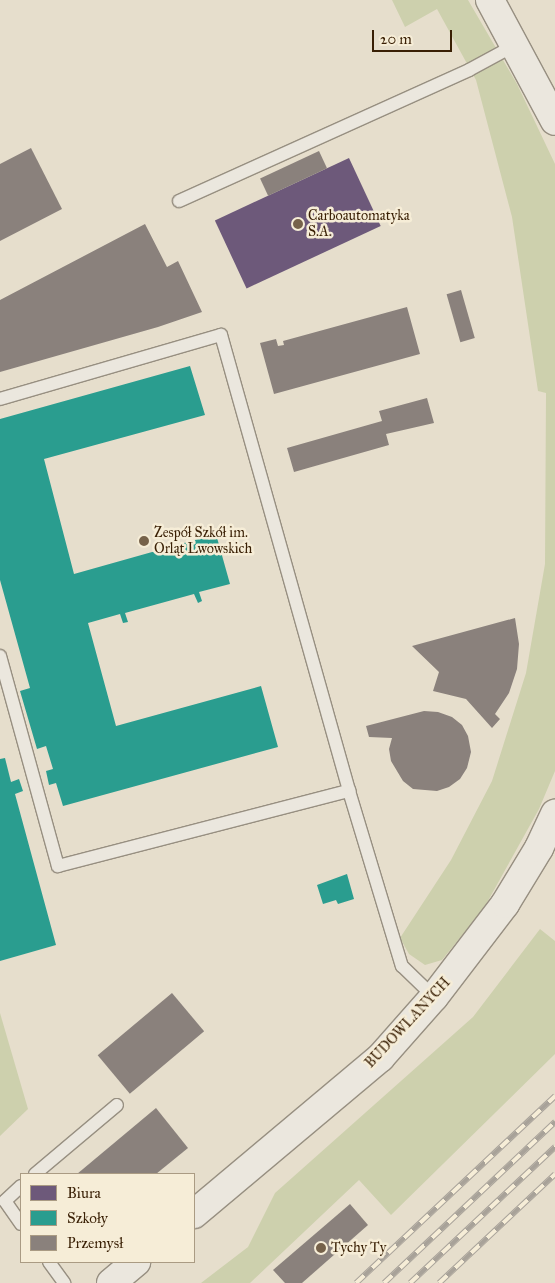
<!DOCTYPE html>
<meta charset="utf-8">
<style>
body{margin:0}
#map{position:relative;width:555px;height:1283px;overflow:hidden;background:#e6decc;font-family:"IM FELL Great Primer",serif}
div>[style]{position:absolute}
.green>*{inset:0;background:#cdd0ad}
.offices>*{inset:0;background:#6d597a;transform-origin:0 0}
.schools>*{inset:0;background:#2a9d8f}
.industry>*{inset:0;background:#8a817c;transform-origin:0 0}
.roads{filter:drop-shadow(1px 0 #978f81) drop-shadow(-1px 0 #978f81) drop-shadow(0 1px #978f81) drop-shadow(0 -1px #978f81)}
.lane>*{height:12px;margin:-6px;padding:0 6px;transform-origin:6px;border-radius:6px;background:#ebe7de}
.secondary>*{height:28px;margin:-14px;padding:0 14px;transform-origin:14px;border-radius:14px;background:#ebe7de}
.rail>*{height:5.5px;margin-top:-2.75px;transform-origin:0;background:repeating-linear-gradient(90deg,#f6edd7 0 11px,#a8a299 0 22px);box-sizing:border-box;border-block:1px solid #a8a299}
.dots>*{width:14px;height:14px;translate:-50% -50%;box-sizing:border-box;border:2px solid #f6edd7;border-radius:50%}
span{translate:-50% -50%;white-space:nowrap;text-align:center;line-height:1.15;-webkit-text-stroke:5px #f6edd7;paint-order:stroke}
.poi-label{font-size:14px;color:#391f04}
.left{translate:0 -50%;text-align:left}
.street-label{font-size:14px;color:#391f04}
.legend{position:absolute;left:20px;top:1173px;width:175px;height:90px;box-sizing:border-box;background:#f6edd7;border:1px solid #aa9b83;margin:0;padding:6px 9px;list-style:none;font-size:15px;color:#391f04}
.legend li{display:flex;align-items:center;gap:10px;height:25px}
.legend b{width:25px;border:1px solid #aa9b83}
.scale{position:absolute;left:372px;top:30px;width:80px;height:22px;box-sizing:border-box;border:2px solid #391f04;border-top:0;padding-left:6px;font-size:15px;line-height:18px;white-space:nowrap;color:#391f04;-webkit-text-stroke:4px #f6edd7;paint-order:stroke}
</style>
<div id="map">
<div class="green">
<div style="clip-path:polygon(392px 0,468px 0,517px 84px,555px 164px,555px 771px,539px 809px,484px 908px,442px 960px,425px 965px,409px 954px,400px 938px,451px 860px,492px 781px,526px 673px,545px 564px,546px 393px,538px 391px,512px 217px,476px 80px,437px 9px,405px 27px)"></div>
<div style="clip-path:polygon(540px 929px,555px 941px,555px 1054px,391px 1215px,359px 1180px,250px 1283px,201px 1283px,248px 1247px,275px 1193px,473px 1017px)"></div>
<div style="clip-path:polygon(0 1013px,28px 1109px,0 1136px)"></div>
</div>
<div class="offices">
<div style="left:349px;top:158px;width:75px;height:148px;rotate:65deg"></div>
</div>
<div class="schools">
<div style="clip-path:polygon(190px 366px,205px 415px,44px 459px,74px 574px,216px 534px,230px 584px,199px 592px,202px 601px,198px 603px,194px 594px,125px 613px,128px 622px,123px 623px,120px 614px,88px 623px,116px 726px,261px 686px,278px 747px,63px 806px,56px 783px,49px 785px,46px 771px,53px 769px,46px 746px,37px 749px,20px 691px,30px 688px,0 580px,0 419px)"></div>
<div style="clip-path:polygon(5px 758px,11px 782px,19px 779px,23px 791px,15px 794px,56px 945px,0 961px,0 759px)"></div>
<div style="clip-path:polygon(347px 874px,354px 899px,338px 904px,336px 900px,323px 904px,317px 885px)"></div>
</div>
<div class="industry">
<div style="clip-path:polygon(31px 148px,62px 209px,0 241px,0 164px)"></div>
<div style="left:319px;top:151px;width:19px;height:65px;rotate:65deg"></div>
<div style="clip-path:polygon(145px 224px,167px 267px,178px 261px,202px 312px,158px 327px,0 372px,0 300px)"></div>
<div style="left:461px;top:290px;width:50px;height:15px;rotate:74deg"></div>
<div style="clip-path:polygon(407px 307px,420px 354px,274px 394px,260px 343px,276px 339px,278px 346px,284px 345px,283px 341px)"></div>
<div style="clip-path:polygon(427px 398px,434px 423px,386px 434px,389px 445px,294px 472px,287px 448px,382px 421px,379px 411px)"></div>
<div style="clip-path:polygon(515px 618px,519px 644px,517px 669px,509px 693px,495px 714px,500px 719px,492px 728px,466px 699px,433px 691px,439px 672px,412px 646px)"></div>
<div style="clip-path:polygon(424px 711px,438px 712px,452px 717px,462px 725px,468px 736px,471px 752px,467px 768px,460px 779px,449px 787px,437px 791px,413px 789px,403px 781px,391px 761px,389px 749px,392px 738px,369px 737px,366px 726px)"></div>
<div style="left:172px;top:993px;width:50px;height:97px;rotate:50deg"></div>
<div style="clip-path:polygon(156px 1108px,188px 1148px,156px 1174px,77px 1174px)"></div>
<div style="clip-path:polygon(350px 1204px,368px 1225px,302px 1283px,285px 1283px,273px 1270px)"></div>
</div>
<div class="roads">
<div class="lane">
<div style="left:179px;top:201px;width:318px;rotate:-24.3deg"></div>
<div style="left:469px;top:70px;width:52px;rotate:-28.5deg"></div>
<div style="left:0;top:399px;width:230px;rotate:-16.2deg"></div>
<div style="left:221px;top:335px;width:474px;rotate:74.3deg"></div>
<div style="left:349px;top:791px;width:183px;rotate:73.2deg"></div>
<div style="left:402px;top:966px;width:45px;rotate:44.1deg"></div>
<div style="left:0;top:656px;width:218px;rotate:74.6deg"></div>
<div style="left:58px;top:866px;width:301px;rotate:-14.5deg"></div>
<div style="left:35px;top:1174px;width:107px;rotate:-40.1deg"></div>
<div style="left:21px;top:1186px;width:22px;rotate:137deg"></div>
<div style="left:5px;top:1201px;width:28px;rotate:55deg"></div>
<div style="left:49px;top:1262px;width:26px;rotate:54deg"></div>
</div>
<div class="secondary">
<div style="left:490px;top:0;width:137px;rotate:61.8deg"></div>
<div style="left:194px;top:1214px;width:243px;rotate:-40deg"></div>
<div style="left:380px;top:1058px;width:81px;rotate:-48.5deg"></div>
<div style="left:434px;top:997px;width:117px;rotate:-52.6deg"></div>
<div style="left:505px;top:904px;width:66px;rotate:-58.7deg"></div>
<div style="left:539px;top:848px;width:38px;rotate:-65deg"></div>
<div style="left:111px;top:1283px;width:33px;rotate:-40deg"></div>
</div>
</div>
<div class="rail">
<div style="left:356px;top:1283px;width:273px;rotate:-43.2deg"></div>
<div style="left:384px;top:1283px;width:235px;rotate:-43.3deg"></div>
<div style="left:410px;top:1283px;width:199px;rotate:-43.2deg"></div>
<div style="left:439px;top:1283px;width:159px;rotate:-43.2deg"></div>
</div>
<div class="dots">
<div style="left:298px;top:224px;background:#76624a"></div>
<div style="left:144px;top:541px;background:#76624a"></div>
<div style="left:321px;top:1248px;background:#76624a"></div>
</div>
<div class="poi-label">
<span class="left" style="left:308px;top:224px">Carboautomatyka<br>S.A.</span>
<span class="left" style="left:154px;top:541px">Zespół Szkół im.<br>Orląt Lwowskich</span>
<span class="left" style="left:331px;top:1248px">Tychy Ty</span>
</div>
<div class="street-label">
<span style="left:408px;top:1023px;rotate:-47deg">BUDOWLANYCH</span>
</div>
<ul class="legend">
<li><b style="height:14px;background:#6d597a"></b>Biura</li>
<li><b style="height:14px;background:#2a9d8f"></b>Szkoły</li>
<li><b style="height:14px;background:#8a817c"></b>Przemysł</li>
</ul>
<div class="scale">20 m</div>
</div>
